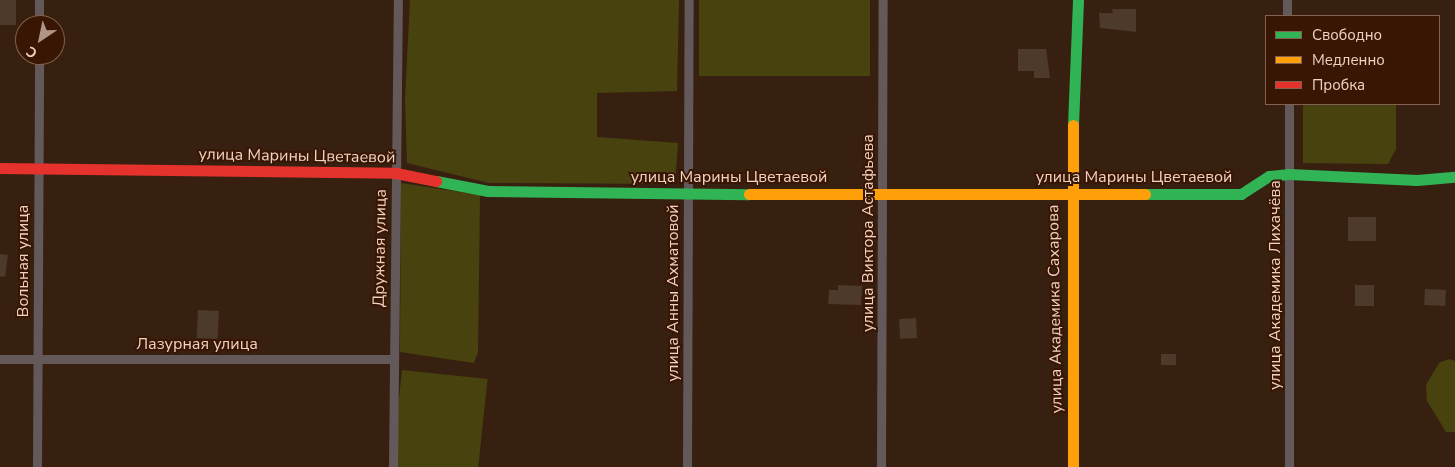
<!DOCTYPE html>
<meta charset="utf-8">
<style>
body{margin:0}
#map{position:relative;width:1455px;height:467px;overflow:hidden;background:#382011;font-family:"Nunito Sans",sans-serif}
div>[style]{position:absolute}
.green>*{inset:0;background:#48430e;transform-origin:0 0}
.building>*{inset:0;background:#4d3a2a;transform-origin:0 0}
.street>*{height:9px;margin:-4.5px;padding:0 4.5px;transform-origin:4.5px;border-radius:4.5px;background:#64595a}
.fast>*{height:11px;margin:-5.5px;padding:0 5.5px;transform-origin:5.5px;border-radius:5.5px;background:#30b455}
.slow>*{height:11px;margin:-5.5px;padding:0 5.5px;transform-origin:5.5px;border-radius:5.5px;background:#ff9f0a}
.jam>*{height:11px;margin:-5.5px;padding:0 5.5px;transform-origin:5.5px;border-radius:5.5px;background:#e5322d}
span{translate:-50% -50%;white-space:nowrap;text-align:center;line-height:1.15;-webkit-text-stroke:4px #391603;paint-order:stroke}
.street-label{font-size:16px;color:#f0d2c3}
.legend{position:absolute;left:1265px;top:15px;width:175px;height:90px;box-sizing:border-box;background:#391603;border:1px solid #826150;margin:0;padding:6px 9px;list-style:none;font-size:15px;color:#f0d2c3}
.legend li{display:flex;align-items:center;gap:10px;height:25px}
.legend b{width:25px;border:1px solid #826150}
.north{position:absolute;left:15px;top:15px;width:50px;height:50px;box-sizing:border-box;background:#391603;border:1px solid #826150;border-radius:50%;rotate:214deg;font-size:14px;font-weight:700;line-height:20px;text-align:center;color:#f0d2c3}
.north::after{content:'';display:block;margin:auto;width:18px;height:22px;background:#b09485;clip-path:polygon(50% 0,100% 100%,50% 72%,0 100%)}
</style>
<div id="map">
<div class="green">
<div style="clip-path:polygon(410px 0,679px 0,677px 91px,597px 93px,597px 137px,678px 143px,675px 184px,489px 183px,407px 163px,405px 99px)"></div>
<div style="left:699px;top:0;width:171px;height:76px"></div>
<div style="clip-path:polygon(1303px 104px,1396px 104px,1396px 149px,1388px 164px,1303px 163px)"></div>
<div style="clip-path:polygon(401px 183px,480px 195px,478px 352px,474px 363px,400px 352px)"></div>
<div style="clip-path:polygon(1449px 359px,1455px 361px,1455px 432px,1446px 432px,1427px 401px,1426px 385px,1439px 363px)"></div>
<div style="left:402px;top:370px;width:86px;height:97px;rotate:6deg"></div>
</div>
<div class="building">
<div style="left:0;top:0;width:16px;height:25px"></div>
<div style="clip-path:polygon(1112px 9px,1136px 9px,1136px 32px,1100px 28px,1099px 13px,1113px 13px)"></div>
<div style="clip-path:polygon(1018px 49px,1046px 49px,1050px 78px,1034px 78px,1034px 71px,1018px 71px)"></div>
<div style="left:1348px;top:217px;width:28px;height:24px"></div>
<div style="left:0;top:254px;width:8px;height:22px;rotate:7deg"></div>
<div style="clip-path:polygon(838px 285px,862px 286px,861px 305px,828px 304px,829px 290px,838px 290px)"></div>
<div style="left:1355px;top:285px;width:19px;height:21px"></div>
<div style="left:1425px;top:289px;width:21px;height:16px;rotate:3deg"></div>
<div style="left:198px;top:310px;width:21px;height:28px;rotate:3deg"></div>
<div style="left:916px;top:318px;width:20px;height:17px;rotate:87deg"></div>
<div style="left:1161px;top:354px;width:15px;height:11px"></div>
</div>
<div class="street">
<div style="left:1287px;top:0;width:16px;rotate:90deg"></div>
<div style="left:39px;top:25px;width:25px;rotate:-90deg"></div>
<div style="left:1289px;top:104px;width:363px;rotate:90deg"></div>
<div style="left:0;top:359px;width:393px"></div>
<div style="left:37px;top:467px;width:412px;rotate:-89.7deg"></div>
<div style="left:393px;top:467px;width:467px;rotate:-89.4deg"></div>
<div style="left:687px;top:467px;width:467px;rotate:-89.8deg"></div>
<div style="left:881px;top:467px;width:467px;rotate:-89.8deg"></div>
</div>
<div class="fast">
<div style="left:1073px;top:125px;width:125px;rotate:-87.7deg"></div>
<div style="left:436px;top:181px;width:53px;rotate:10.9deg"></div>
<div style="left:488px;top:191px;width:261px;rotate:0.7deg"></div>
<div style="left:1145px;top:194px;width:96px"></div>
<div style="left:1241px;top:194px;width:33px;rotate:-33deg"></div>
<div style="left:1269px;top:176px;width:20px;rotate:-6deg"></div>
<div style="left:1289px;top:174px;width:128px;rotate:2.7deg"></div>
<div style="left:1417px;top:180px;width:38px;rotate:-5deg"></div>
</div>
<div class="slow">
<div style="left:749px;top:194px;width:396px"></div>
<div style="left:1073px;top:467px;width:342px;rotate:-90deg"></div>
</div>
<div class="jam">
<div style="left:0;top:168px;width:396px;rotate:0.7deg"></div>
<div style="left:396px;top:173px;width:41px;rotate:11.3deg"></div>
</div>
<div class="street-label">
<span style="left:297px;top:156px;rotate:1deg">улица Марины Цветаевой</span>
<span style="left:729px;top:177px">улица Марины Цветаевой</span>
<span style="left:1134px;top:177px">улица Марины Цветаевой</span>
<span style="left:868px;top:233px;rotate:-90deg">улица Виктора Астафьева</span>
<span style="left:380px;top:248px;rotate:-89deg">Дружная улица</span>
<span style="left:23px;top:261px;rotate:-90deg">Вольная улица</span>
<span style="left:1275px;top:285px;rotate:-90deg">улица Академика Лихачёва</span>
<span style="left:673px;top:293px;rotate:-90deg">улица Анны Ахматовой</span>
<span style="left:1055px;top:309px;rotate:-91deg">улица Академика Сахарова</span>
<span style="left:197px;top:344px">Лазурная улица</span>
</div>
<ul class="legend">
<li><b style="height:6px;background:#30b455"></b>Свободно</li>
<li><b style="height:6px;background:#ff9f0a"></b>Медленно</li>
<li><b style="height:6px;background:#e5322d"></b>Пробка</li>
</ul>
<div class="north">С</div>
</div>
